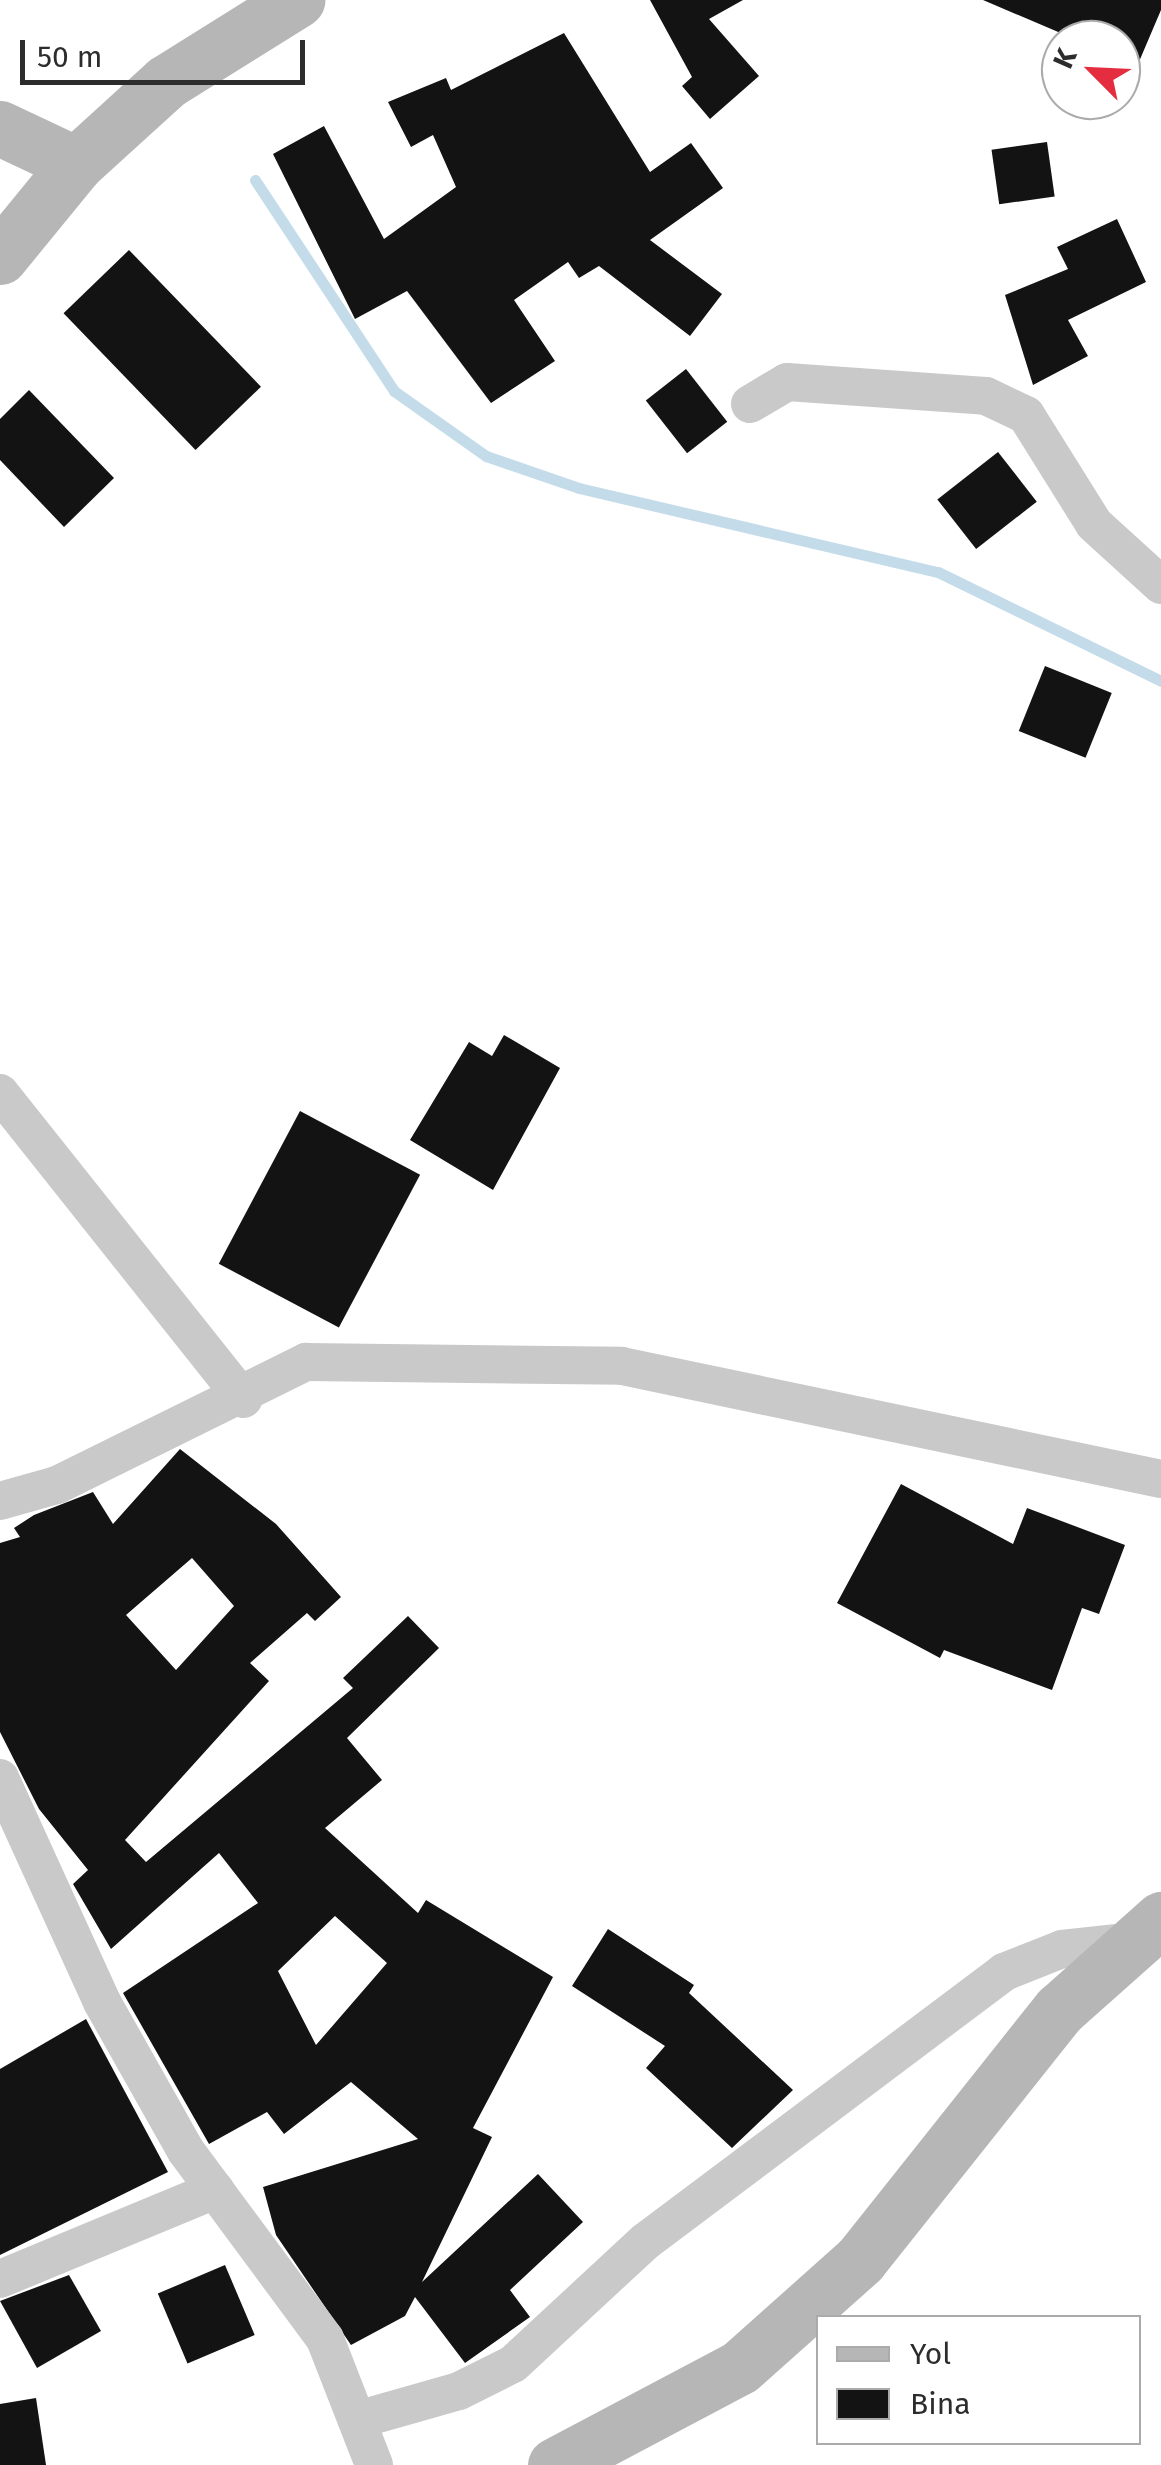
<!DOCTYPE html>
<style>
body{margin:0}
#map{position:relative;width:1161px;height:2465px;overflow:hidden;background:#fff;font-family:"Fira Sans",sans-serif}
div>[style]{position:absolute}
.stream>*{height:11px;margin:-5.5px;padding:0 5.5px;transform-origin:5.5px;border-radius:5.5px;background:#c4dcea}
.building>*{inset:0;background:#131313;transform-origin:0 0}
.street>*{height:38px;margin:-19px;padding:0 19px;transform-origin:19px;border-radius:19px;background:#c9c9c9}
.secondary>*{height:55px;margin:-27.5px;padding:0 27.5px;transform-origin:27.5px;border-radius:27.5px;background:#b6b6b6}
span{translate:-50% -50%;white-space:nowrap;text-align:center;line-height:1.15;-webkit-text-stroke:10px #fff;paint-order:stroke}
.legend{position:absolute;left:816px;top:2315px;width:325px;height:130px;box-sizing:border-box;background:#fff;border:2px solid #ababab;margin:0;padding:12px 18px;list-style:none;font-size:30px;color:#2c2c2c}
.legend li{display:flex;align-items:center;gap:20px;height:50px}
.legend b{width:50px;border:2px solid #ababab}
.north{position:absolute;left:1041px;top:20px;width:100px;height:100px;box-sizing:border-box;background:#fff;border:2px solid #ababab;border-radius:50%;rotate:294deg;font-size:28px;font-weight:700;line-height:40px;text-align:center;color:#2c2c2c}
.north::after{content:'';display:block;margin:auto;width:35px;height:45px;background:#e42d3e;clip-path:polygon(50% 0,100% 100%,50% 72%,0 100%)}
.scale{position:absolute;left:20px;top:40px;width:285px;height:45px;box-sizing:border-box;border:5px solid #2c2c2c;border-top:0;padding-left:12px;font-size:30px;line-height:35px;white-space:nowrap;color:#2c2c2c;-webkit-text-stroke:8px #fff;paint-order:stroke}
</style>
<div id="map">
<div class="stream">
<div style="left:255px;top:180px;width:253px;rotate:56.6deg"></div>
<div style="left:394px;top:391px;width:113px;rotate:35.2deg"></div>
<div style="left:486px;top:456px;width:98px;rotate:19deg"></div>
<div style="left:579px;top:488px;width:369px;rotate:13.2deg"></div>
<div style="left:938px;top:572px;width:248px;rotate:26deg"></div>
</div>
<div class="building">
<div style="clip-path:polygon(650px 0,743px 0,709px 19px,759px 76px,710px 119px,682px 86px,692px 77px)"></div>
<div style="clip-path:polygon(983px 0,1161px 0,1161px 10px,1121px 104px,1121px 40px,1077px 40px)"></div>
<div style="clip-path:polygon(564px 33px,650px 172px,691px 143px,723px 188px,650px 240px,722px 294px,690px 336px,599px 266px,579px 278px,568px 262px,514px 300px,555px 361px,491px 403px,407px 291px,355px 319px,273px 154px,324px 126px,384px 239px,456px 187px,433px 135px,411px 147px,388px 102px,446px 78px,451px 90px)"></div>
<div style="left:1047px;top:142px;width:55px;height:56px;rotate:82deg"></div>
<div style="clip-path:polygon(1117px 219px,1146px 282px,1068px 320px,1088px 356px,1033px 385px,1005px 295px,1068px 269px,1057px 247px)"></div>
<div style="left:129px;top:250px;width:190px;height:91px;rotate:46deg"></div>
<div style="left:686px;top:369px;width:67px;height:51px;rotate:52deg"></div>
<div style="clip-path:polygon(29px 390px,114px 478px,64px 527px,0 460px,0 419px)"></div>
<div style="left:998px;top:452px;width:63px;height:77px;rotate:52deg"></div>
<div style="left:1045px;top:666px;width:72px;height:70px;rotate:22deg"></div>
<div style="clip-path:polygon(504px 1035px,560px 1068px,493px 1190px,410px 1140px,469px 1042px,492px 1056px)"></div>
<div style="left:300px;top:1111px;width:136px;height:173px;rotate:28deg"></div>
<div style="clip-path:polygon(evenodd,180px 1449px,276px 1524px,341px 1597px,315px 1621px,307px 1613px,250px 1663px,269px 1681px,125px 1840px,146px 1862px,353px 1688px,343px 1678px,408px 1616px,439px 1648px,347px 1738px,382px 1780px,325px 1828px,418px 1913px,426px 1900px,553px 1977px,473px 2128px,492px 2137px,422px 2282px,538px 2174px,583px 2222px,510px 2290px,530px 2317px,465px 2363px,415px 2297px,405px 2316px,351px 2345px,276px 2235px,263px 2187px,418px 2139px,351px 2082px,284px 2134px,267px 2112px,209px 2144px,123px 1993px,258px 1903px,219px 1853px,111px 1949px,73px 1884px,88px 1870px,39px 1809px,0 1732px,0 1543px,20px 1537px,14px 1528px,34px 1515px,93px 1492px,113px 1524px,180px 1449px,192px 1558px,234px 1606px,176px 1670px,126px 1615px,192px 1558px,180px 1449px,335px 1916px,387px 1963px,316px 2045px,278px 1971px,335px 1916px)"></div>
<div style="clip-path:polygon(901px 1484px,1013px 1544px,1027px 1508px,1125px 1545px,1099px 1614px,1082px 1608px,1052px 1690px,944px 1650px,940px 1658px,837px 1603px)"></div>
<div style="clip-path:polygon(608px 1929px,694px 1985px,689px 1993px,793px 2090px,732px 2148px,646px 2068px,665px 2046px,572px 1986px)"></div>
<div style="clip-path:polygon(86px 2019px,168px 2172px,0 2255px,0 2069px)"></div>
<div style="left:225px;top:2265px;width:76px;height:73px;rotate:67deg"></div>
<div style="clip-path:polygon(69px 2275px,101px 2331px,37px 2368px,0 2301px)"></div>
<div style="clip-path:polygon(36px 2398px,46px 2465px,0 2465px,0 2404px)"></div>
</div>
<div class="street">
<div style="left:750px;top:404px;width:43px;rotate:-30.7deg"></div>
<div style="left:787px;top:382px;width:199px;rotate:4deg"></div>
<div style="left:986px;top:396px;width:44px;rotate:25.4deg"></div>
<div style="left:1026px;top:415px;width:128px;rotate:58deg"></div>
<div style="left:1094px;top:524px;width:91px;rotate:42.3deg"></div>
<div style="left:0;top:1093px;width:391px;rotate:51.5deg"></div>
<div style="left:0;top:1501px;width:59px;rotate:-15.7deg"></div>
<div style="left:57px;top:1485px;width:278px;rotate:-26.3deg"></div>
<div style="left:306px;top:1362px;width:316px;rotate:0.7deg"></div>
<div style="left:622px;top:1366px;width:551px;rotate:11.84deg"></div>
<div style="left:0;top:1778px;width:246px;rotate:65.5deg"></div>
<div style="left:102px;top:2002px;width:171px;rotate:60.6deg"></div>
<div style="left:186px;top:2151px;width:234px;rotate:53.5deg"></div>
<div style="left:325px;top:2339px;width:135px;rotate:68.7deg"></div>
<div style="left:0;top:2279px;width:233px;rotate:-22.5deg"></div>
<div style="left:357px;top:2420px;width:106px;rotate:-15.9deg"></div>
<div style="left:459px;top:2391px;width:60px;rotate:-26.6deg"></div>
<div style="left:513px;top:2364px;width:181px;rotate:-42.8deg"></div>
<div style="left:646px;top:2241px;width:448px;rotate:-36.9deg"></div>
<div style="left:1004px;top:1972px;width:62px;rotate:-21.6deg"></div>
<div style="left:1062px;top:1949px;width:74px;rotate:-6.2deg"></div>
</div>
<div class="secondary">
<div style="left:0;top:128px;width:84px;rotate:25.3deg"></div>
<div style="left:0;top:257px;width:120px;rotate:-50.7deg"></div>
<div style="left:76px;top:164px;width:122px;rotate:-42.3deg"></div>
<div style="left:166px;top:82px;width:155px;rotate:-32deg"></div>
<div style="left:555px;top:2465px;width:209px;rotate:-27.9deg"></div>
<div style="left:740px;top:2367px;width:161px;rotate:-41.7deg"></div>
<div style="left:860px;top:2260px;width:320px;rotate:-51.5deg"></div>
<div style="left:1059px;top:2010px;width:137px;rotate:-41.7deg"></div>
</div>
<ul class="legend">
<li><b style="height:12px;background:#b6b6b6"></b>Yol</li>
<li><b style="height:28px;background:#131313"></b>Bina</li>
</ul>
<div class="north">K</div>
<div class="scale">50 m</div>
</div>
